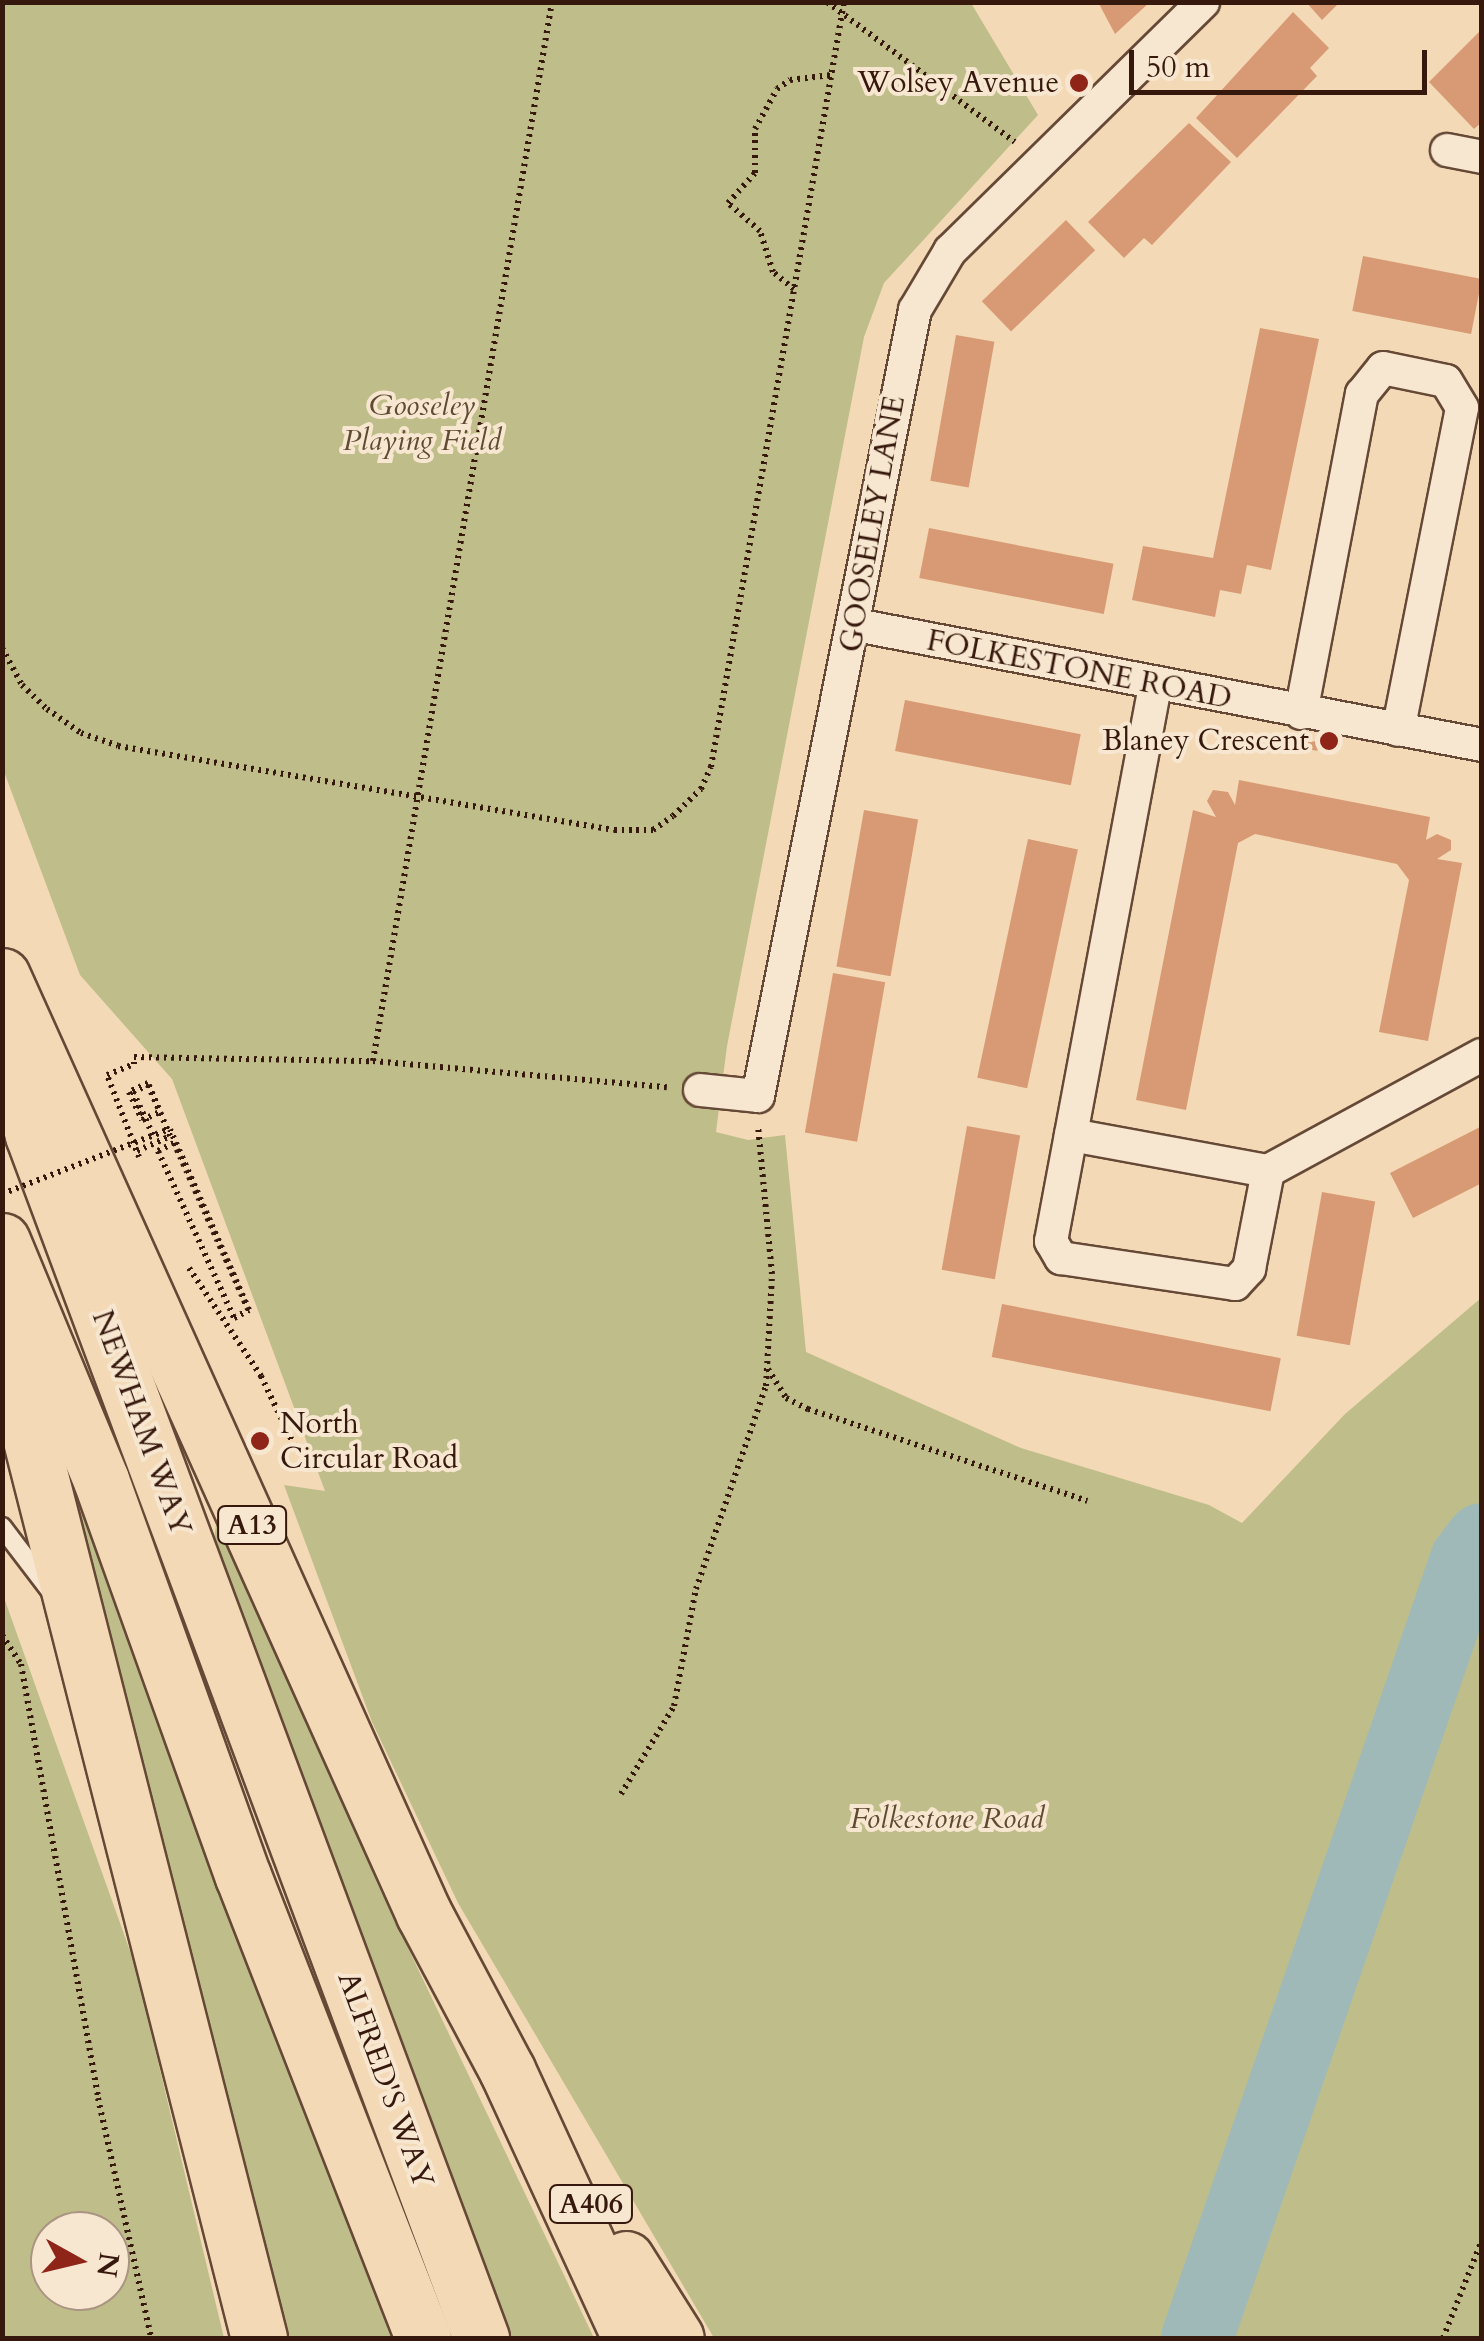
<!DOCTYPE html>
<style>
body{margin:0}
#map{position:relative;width:1484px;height:2341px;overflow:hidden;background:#f3d9b6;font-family:Cardo,serif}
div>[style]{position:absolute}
.green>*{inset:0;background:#bfbe8b}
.river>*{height:72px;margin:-36px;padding:0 36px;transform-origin:36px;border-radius:36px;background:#9eb9b7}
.building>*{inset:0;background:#d89a74;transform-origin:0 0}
.path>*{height:6px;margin-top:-3px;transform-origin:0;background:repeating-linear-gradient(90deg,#36190c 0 2.5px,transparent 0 7.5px)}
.roads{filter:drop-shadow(2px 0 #654936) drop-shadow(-2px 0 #654936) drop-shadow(0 2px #654936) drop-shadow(0 -2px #654936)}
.service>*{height:18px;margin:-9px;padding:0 9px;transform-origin:9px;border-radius:9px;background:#f7e6d0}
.minor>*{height:32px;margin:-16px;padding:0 16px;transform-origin:16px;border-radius:16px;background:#f7e6d0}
.trunk>*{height:55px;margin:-27.5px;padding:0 27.5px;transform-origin:27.5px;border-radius:27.5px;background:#f3d9b6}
.path-bridge>*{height:6px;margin-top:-3px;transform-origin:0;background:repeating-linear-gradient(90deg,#36190c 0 2.5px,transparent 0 7.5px)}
.dots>*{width:28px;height:28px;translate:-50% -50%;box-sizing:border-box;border:5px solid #f7e6d0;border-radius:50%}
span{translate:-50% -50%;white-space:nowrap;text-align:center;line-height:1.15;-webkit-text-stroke:8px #f7e6d0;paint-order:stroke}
.shield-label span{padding:2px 8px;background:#f7e6d0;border:2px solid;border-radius:8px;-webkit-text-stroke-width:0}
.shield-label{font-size:28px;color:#36190c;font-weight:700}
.poi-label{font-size:30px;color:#36190c}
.right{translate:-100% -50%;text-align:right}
.left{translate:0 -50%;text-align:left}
.park-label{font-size:30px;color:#5f4b32;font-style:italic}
.street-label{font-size:30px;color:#36190c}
.frame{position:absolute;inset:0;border:5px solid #36190c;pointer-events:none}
.north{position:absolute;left:30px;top:2211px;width:100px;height:100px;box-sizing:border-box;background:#f7e6d0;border:2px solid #aa9482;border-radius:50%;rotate:98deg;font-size:28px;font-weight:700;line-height:40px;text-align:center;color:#36190c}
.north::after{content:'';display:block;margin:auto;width:35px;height:45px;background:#8f2418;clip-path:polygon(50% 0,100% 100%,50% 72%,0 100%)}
.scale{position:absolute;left:1129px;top:50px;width:298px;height:45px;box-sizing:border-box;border:5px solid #36190c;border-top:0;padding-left:12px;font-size:30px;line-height:35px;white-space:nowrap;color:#36190c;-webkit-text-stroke:8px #f7e6d0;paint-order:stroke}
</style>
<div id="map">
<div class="green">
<div style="clip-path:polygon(3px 3px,971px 3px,1038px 115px,884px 283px,864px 337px,727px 1046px,716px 1132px,748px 1140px,785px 1135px,806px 1352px,1021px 1448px,1209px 1505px,1242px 1523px,1345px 1414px,1481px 1298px,1481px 2338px,714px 2338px,458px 1903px,372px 1722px,284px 1485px,325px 1491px,172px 1079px,80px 975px,3px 769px)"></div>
<div style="clip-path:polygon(88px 1503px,307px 2116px,391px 2338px,289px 2338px,75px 1507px)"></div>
<div style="clip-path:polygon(217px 1518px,233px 1533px,377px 1883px,594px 2338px,506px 2338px,304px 1799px,214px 1539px)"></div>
<div style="clip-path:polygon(evenodd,2px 1592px,135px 1965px,224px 2338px,3px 2338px,2px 1592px,50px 2231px,110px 2231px,110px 2291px,50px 2291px,50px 2231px)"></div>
</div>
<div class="river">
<div style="left:1197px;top:2338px;width:823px;rotate:-70.93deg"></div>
<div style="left:1466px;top:1560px;width:26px;rotate:-53deg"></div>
</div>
<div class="building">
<div style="clip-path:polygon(1098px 2px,1150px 2px,1115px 34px)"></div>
<div style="clip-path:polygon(1306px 2px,1340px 2px,1322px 20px)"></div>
<div style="clip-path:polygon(1293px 12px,1329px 48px,1310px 68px,1317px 76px,1237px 158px,1196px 118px)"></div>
<div style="clip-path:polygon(1482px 29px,1482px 122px,1474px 129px,1429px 82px)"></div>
<div style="clip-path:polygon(1189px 123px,1231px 162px,1152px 245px,1144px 238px,1124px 258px,1088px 222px)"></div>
<div style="left:1066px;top:220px;width:42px;height:117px;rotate:46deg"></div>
<div style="left:1363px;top:256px;width:121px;height:56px;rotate:11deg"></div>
<div style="clip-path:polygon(1260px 328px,1319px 339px,1271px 570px,1247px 565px,1241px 594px,1220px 590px,1215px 617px,1132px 600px,1143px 546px,1213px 558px)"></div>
<div style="left:956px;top:335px;width:39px;height:148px;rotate:10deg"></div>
<div style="left:929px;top:528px;width:188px;height:51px;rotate:11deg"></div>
<div style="left:905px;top:700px;width:179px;height:52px;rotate:11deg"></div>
<div style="left:1298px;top:739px;width:21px;height:9px;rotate:8deg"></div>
<div style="clip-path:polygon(1239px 780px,1430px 817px,1426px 840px,1437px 834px,1451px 840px,1451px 850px,1437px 859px,1462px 863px,1428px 1041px,1379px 1032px,1409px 880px,1397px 864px,1255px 834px,1238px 843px,1186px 1110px,1136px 1100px,1193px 810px,1216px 817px,1207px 801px,1213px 790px,1228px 792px,1235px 805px)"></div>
<div style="left:864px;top:810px;width:55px;height:159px;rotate:10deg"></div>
<div style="left:1028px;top:839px;width:51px;height:244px;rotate:12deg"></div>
<div style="left:833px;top:973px;width:53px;height:162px;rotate:10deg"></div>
<div style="left:967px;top:1126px;width:54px;height:146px;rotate:10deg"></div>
<div style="clip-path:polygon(1482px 1126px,1482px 1183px,1413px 1218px,1390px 1173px)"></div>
<div style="left:1322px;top:1192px;width:54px;height:146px;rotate:10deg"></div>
<div style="left:1002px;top:1304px;width:284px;height:54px;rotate:11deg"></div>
</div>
<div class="path">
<div style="left:827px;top:2px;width:234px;rotate:36.7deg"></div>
<div style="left:794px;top:289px;width:27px;rotate:-141deg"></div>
<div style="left:773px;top:272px;width:43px;rotate:-107.6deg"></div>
<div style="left:760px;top:231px;width:43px;rotate:-138.8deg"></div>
<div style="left:728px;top:203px;width:40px;rotate:-48deg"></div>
<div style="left:755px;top:173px;width:44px;rotate:-90deg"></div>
<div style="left:755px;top:129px;width:46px;rotate:-61.2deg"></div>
<div style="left:777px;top:89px;width:16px;rotate:-35deg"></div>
<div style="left:790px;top:80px;width:41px;rotate:-7deg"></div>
<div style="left:2px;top:648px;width:42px;rotate:61.6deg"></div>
<div style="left:22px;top:685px;width:35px;rotate:44deg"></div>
<div style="left:47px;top:709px;width:42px;rotate:35.2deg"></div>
<div style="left:81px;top:733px;width:39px;rotate:19deg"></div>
<div style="left:118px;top:746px;width:503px;rotate:9.61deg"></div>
<div style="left:614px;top:830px;width:39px"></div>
<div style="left:653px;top:830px;width:24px;rotate:-35deg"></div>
<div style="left:673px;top:816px;width:39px;rotate:-44deg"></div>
<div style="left:701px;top:789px;width:24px;rotate:-66deg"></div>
<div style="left:711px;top:767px;width:776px;rotate:-80.14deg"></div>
<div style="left:373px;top:1061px;width:1074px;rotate:-80.41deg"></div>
<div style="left:137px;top:1151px;width:36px;rotate:-24deg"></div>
<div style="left:170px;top:1136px;width:57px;rotate:-112.5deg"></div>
<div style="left:148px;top:1083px;width:21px;rotate:155deg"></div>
<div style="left:129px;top:1092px;width:31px;rotate:65deg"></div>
<div style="left:142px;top:1120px;width:20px;rotate:-24deg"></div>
<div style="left:158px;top:1151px;width:183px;rotate:65.5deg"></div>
<div style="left:234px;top:1318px;width:17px;rotate:-28deg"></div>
<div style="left:249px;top:1310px;width:197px;rotate:-113.6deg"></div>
<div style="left:139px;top:1157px;width:88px;rotate:-111.3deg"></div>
<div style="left:107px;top:1075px;width:29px;rotate:-22deg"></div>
<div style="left:134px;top:1064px;width:7px;rotate:-90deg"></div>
<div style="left:134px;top:1057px;width:239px;rotate:1deg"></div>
<div style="left:373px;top:1061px;width:295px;rotate:5.1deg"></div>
<div style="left:189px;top:1268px;width:130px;rotate:56.3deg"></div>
<div style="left:261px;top:1376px;width:79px;rotate:64.4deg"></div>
<div style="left:768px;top:1369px;width:34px;rotate:58deg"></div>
<div style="left:786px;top:1398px;width:25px;rotate:27deg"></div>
<div style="left:808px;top:1409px;width:294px;rotate:18.2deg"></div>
<div style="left:2px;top:1635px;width:35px;rotate:57deg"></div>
<div style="left:21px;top:1664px;width:441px;rotate:79.9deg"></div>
<div style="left:98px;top:2098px;width:246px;rotate:77.5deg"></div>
<div style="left:621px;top:1794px;width:103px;rotate:-58.9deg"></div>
<div style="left:674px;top:1706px;width:119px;rotate:-79.4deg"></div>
<div style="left:696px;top:1589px;width:215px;rotate:-71deg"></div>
<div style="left:766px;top:1386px;width:112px;rotate:-86.9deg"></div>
<div style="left:772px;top:1274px;width:148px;rotate:-95.4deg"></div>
<div style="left:1443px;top:2338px;width:105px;rotate:-68.3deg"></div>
</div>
<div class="roads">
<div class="service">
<div style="left:2px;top:1527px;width:79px;rotate:52.7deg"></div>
</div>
<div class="minor">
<div style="left:1447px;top:150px;width:36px;rotate:11deg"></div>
<div style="left:856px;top:625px;width:637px;rotate:10.85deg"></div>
<div style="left:1155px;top:686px;width:565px;rotate:100.61deg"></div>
<div style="left:1051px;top:1241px;width:20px;rotate:60deg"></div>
<div style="left:1061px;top:1258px;width:176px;rotate:8.5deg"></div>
<div style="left:1235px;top:1284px;width:21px;rotate:-47deg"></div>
<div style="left:1249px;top:1269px;width:100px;rotate:-79deg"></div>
<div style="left:1301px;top:713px;width:325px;rotate:-79.2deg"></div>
<div style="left:1362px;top:394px;width:33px;rotate:-51deg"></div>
<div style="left:1383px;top:368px;width:64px;rotate:11.7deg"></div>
<div style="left:1446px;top:381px;width:31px;rotate:59deg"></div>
<div style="left:1462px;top:408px;width:328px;rotate:101.2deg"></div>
<div style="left:700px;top:1090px;width:58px;rotate:5.9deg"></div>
<div style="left:758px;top:1096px;width:802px;rotate:-78.7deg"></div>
<div style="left:915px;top:310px;width:69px;rotate:-59.3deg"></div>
<div style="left:950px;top:251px;width:355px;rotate:-44.5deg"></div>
<div style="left:1071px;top:1135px;width:200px;rotate:10.4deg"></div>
<div style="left:1268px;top:1171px;width:243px;rotate:-28.5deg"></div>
</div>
<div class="trunk">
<div style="left:2px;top:976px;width:1029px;rotate:65.78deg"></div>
<div style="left:424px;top:1914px;width:177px;rotate:62deg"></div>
<div style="left:507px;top:2070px;width:295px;rotate:65.3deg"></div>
<div style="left:14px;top:1065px;width:73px;rotate:74.8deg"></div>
<div style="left:33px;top:1135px;width:1284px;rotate:69.57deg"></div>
<div style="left:2px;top:1241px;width:259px;rotate:67.5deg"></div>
<div style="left:101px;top:1480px;width:421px;rotate:70.3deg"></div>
<div style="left:243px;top:1876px;width:496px;rotate:68.7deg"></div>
<div style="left:2px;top:1326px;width:1044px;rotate:75.75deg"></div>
<div style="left:626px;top:2259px;width:93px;rotate:57.7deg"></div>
</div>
</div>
<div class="path-bridge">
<div style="left:153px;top:1135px;width:47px;rotate:-114.9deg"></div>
<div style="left:133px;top:1092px;width:17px;rotate:-25deg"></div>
<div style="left:148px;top:1085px;width:30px;rotate:66deg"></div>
<div style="left:158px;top:1151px;width:18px;rotate:-27deg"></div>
<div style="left:174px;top:1143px;width:182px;rotate:66deg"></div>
<div style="left:2px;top:1194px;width:180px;rotate:-21.2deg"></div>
</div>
<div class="dots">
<div style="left:1079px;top:83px;background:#8f2418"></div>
<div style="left:1329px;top:741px;background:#8f2418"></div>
<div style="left:260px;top:1441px;background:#8f2418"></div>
</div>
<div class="shield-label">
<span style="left:252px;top:1525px">A13</span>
<span style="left:591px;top:2204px">A406</span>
</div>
<div class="poi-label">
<span class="right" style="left:1059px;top:83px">Wolsey Avenue</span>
<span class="right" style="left:1309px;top:741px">Blaney Crescent</span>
<span class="left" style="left:280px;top:1441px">North<br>Circular Road</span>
</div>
<div class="park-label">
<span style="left:422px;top:423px">Gooseley<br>Playing Field</span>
<span style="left:947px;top:1819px">Folkestone Road</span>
</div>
<div class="street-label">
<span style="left:873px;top:524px;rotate:-80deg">GOOSELEY LANE</span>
<span style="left:1079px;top:670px;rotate:11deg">FOLKESTONE ROAD</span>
<span style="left:141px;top:1423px;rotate:70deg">NEWHAM WAY</span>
<span style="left:385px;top:2080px;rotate:70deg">ALFRED'S WAY</span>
</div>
<div class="frame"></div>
<div class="north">N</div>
<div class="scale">50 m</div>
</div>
